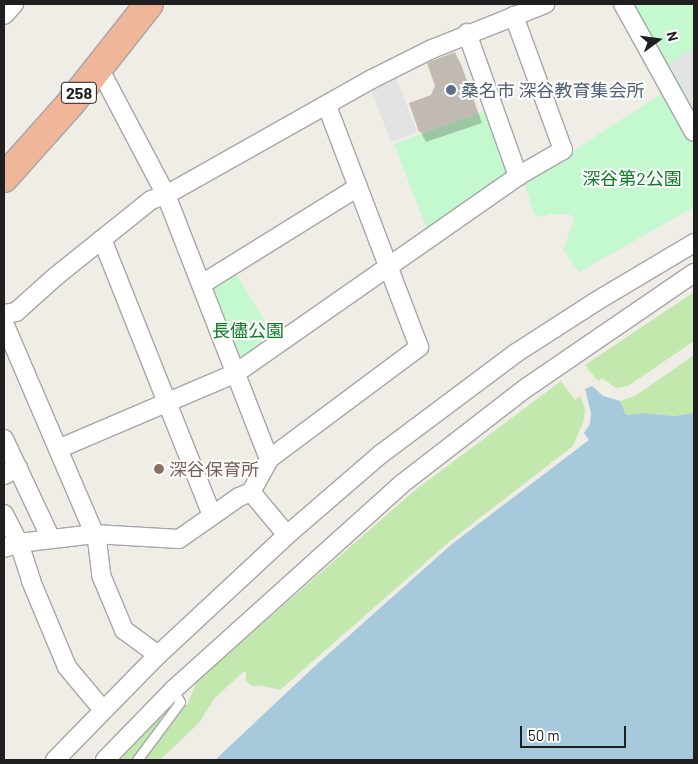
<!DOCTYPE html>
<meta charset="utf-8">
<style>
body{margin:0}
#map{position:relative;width:698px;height:764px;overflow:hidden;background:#efede5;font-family:Barlow,"Noto Sans JP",sans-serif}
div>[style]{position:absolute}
.grass>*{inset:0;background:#c3e8ad}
.park>*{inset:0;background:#c4f8ce}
.parking>*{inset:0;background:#e3e3e3;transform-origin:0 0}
.water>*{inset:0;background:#a7c9dc}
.shadow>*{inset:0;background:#0003}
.building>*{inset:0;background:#c0bab2}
.roads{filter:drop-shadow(1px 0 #a6a6a6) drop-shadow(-1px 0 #a6a6a6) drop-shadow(0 1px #a6a6a6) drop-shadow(0 -1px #a6a6a6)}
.service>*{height:9px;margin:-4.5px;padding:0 4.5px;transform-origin:4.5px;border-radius:4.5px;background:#fff}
.minor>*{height:18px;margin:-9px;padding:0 9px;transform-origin:9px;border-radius:9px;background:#fff}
.trunk>*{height:28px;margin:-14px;padding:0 14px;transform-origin:14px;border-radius:14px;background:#efb69a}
.dots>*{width:14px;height:14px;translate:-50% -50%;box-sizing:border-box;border:2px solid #fff;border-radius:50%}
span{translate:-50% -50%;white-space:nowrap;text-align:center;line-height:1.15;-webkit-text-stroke:4px #fff;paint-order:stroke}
.shield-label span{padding:1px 4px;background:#fff;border:1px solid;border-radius:4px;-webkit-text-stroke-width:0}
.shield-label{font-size:16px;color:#1f1f1f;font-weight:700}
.service-label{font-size:18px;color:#4e5e75}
.left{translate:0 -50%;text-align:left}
.park-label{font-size:18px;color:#0e7b25}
.education-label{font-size:18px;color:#785e54}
.frame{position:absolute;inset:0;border:5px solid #1f1f1f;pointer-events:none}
.north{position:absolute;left:633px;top:15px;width:50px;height:50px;-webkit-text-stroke:4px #fff;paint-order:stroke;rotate:76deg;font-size:14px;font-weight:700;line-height:20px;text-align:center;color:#1f1f1f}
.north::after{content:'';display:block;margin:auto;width:18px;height:22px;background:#1f1f1f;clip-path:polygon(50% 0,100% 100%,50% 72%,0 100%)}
.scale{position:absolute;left:520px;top:726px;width:106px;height:22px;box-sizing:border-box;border:2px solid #1f1f1f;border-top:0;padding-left:6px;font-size:15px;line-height:18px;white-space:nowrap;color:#1f1f1f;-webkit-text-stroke:4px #fff;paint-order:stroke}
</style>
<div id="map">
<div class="grass">
<div style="clip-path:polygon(694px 292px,694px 341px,628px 386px,616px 388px,602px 378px,598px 381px,585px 365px)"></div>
<div style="clip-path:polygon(694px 355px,694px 413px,674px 416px,642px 413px,626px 415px,620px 401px,635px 396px)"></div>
<div style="clip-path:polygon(561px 381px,575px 400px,580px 396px,585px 408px,584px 420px,573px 446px,450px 541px,280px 690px,263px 686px,252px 686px,246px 681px,246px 672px,243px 672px,214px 699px,199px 723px,160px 760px,143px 760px,188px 703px,197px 681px,414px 491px)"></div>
<div style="clip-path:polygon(162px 712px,164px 715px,131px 760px,119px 760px)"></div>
</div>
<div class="park">
<div style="clip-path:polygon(632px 4px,694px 4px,694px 117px)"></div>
<div style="clip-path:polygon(664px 92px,694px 145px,694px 207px,579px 272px,563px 249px,575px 218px,568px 214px,550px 214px,543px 217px,535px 215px,524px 183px)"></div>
<div style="clip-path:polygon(485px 111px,507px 176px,427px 229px,394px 144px)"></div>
<div style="clip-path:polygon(234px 271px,275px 338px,247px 359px,237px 355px,212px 292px,214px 283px)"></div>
</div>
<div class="parking">
<div style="clip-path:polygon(694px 48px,694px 109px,669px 64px)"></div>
<div style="left:396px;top:77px;width:59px;height:28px;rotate:69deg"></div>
</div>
<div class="water">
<div style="clip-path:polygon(592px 386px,603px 396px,620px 401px,626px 415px,642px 413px,674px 416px,694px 413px,694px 760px,215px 760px,315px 666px,452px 544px,589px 440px,584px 433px,590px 424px,591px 413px,585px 389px)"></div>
</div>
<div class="shadow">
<div style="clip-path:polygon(455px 53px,461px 64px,482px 123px,426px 142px,420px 131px,431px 96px)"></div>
</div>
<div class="building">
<div style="clip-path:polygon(455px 52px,477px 112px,419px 132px,409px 103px,431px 95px,435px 86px,427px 63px)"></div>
</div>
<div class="roads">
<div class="service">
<div style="left:137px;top:760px;width:72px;rotate:-53.4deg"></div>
<div style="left:180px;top:702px;width:14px;rotate:-120deg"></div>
</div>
<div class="minor">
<div style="left:623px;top:4px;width:146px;rotate:61deg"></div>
<div style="left:4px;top:15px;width:15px;rotate:-48deg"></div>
<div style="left:467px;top:33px;width:152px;rotate:70.4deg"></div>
<div style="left:102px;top:239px;width:297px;rotate:68.3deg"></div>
<div style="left:202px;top:284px;width:184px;rotate:-31.9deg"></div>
<div style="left:4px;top:314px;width:12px;rotate:-9deg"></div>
<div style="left:16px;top:312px;width:52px;rotate:-41.9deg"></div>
<div style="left:55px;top:277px;width:123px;rotate:-38.7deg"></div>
<div style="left:151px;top:200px;width:16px;rotate:-18deg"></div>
<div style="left:166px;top:195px;width:236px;rotate:-29.4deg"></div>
<div style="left:372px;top:79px;width:67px;rotate:-26.6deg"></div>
<div style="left:432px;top:49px;width:122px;rotate:-21.7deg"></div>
<div style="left:4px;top:323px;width:236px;rotate:66.8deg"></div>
<div style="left:97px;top:540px;width:35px;rotate:83deg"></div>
<div style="left:101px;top:575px;width:60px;rotate:67.3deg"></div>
<div style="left:124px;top:630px;width:42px;rotate:36.3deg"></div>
<div style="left:4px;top:439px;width:110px;rotate:64.8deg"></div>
<div style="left:58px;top:449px;width:194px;rotate:-23.1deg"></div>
<div style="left:236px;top:373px;width:344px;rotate:-34.9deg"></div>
<div style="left:518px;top:176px;width:52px;rotate:-30deg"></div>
<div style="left:563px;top:150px;width:143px;rotate:-110.1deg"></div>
<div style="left:269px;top:459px;width:187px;rotate:-36.7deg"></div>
<div style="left:419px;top:347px;width:258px;rotate:-110.9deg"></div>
<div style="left:4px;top:475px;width:16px;rotate:-27deg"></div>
<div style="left:251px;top:492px;width:56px;rotate:50.1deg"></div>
<div style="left:4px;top:514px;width:33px;rotate:63deg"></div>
<div style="left:19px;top:543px;width:40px;rotate:72deg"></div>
<div style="left:31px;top:581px;width:93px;rotate:67.3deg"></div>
<div style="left:67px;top:667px;width:56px;rotate:50.1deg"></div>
<div style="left:4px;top:548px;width:16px;rotate:-18deg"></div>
<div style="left:19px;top:543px;width:76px;rotate:-6.8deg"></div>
<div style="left:94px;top:534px;width:85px;rotate:3.4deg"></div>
<div style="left:179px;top:539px;width:73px;rotate:-35deg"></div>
<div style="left:239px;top:497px;width:13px;rotate:-23deg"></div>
<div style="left:251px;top:492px;width:38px;rotate:-61deg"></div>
<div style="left:269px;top:459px;width:283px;rotate:-111.3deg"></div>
<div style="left:166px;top:195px;width:144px;rotate:-117.8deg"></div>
<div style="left:55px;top:760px;width:147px;rotate:-45.6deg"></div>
<div style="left:158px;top:655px;width:176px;rotate:-42.9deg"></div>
<div style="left:287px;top:535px;width:124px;rotate:-40.8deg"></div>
<div style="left:381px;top:454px;width:169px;rotate:-36.8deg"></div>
<div style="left:516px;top:353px;width:94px;rotate:-32.8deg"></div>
<div style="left:595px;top:302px;width:115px;rotate:-30.8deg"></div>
<div style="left:105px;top:760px;width:98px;rotate:-45.8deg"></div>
<div style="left:173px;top:690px;width:309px;rotate:-42deg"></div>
<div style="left:403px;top:483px;width:155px;rotate:-37.7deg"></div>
<div style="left:526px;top:388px;width:204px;rotate:-34.4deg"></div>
</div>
<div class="trunk">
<div style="left:4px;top:178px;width:99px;rotate:-48.3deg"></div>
<div style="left:70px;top:104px;width:127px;rotate:-51.7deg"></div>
</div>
</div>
<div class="dots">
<div style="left:451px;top:90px;background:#5c6f8a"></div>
<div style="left:159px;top:469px;background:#8d6e63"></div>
</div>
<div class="shield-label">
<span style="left:79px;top:93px">258</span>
</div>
<div class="service-label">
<span class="left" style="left:461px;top:90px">桑名市 深谷教育集会所</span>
</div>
<div class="park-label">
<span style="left:632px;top:178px">深谷第2公園</span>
<span style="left:248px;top:330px">長儘公園</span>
</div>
<div class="education-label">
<span class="left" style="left:169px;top:469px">深谷保育所</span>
</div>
<div class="frame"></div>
<div class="north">N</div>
<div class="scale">50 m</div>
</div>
